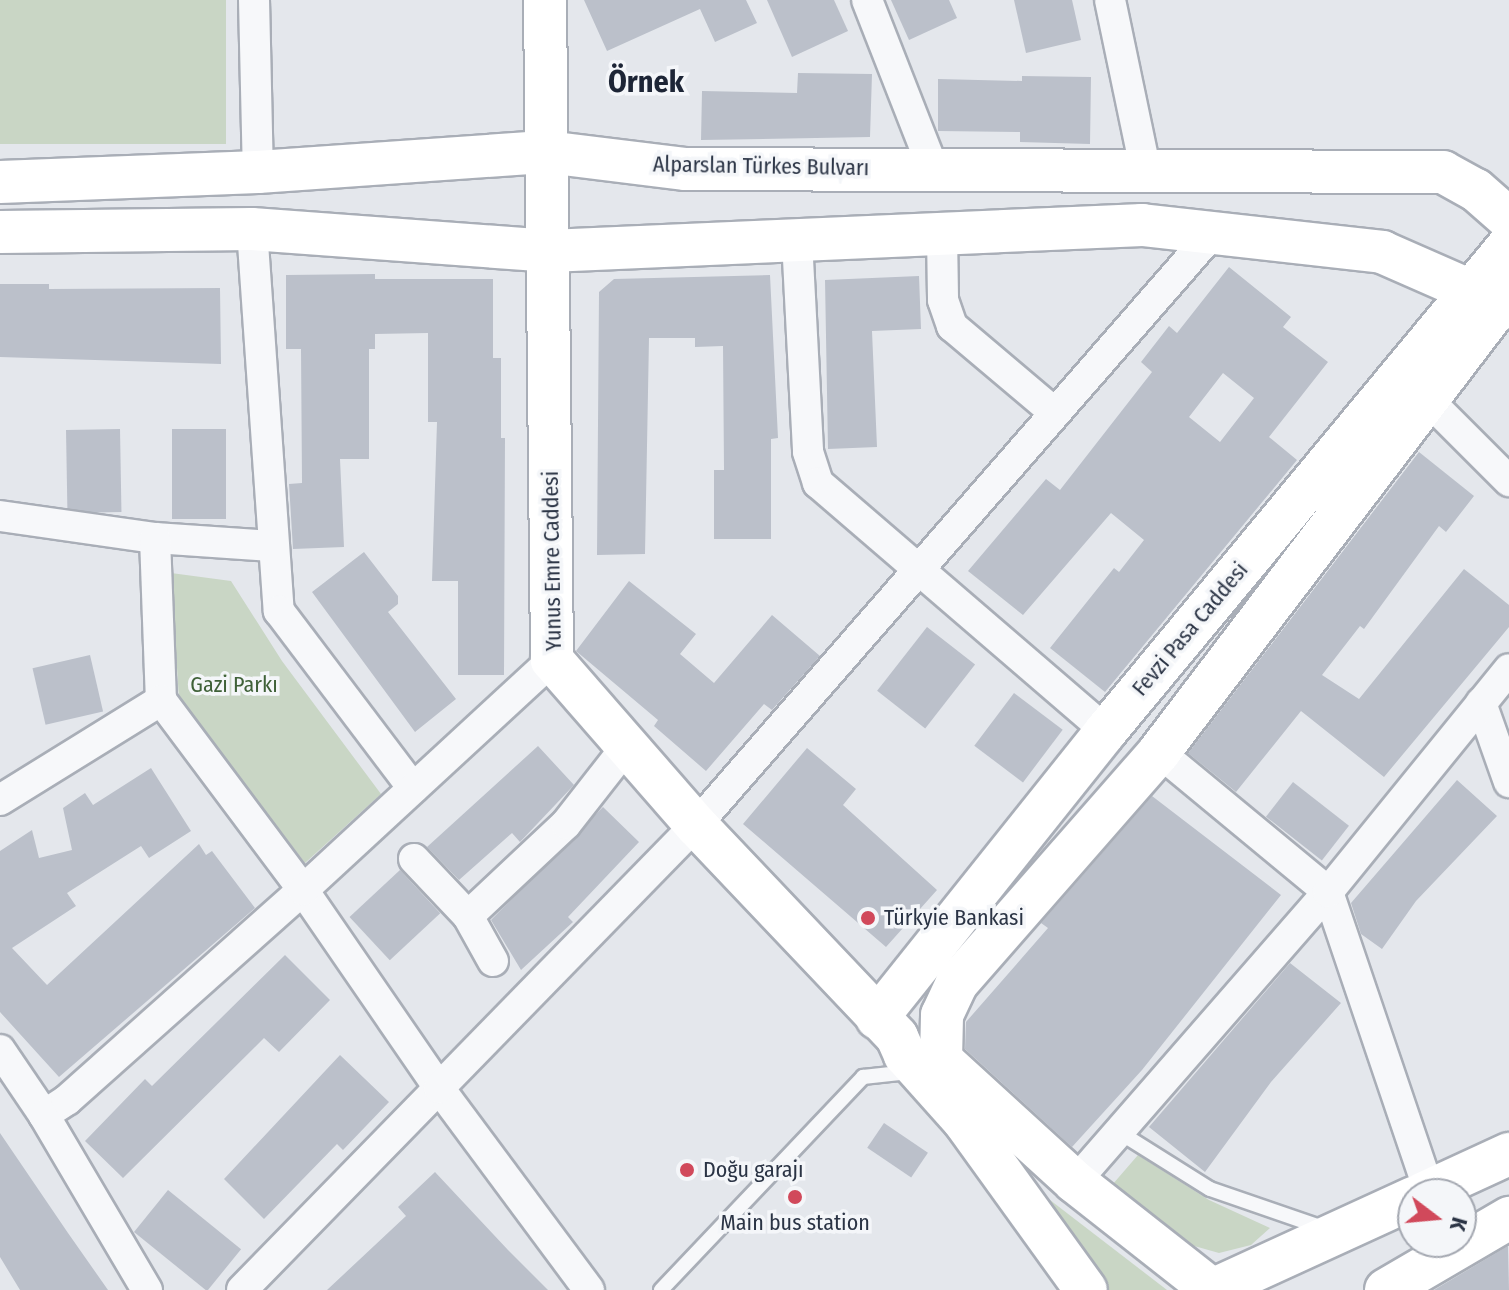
<!DOCTYPE html>
<meta charset="utf-8">
<style>
body{margin:0}
#map{position:relative;width:1509px;height:1290px;overflow:hidden;background:#e4e7ec;font-family:"Fira Sans Condensed",sans-serif}
div>[style]{position:absolute}
.green>*{inset:0;background:#c9d6c5;transform-origin:0 0}
.building>*{inset:0;background:#bbc0ca;transform-origin:0 0}
.roads{filter:drop-shadow(2px 0 #a9aeb7) drop-shadow(-2px 0 #a9aeb7) drop-shadow(0 2px #a9aeb7) drop-shadow(0 -2px #a9aeb7)}
.lane>*{height:14px;margin:-7px;padding:0 7px;transform-origin:7px;border-radius:7px;background:#f7f8fa}
.street>*{height:30px;margin:-15px;padding:0 15px;transform-origin:15px;border-radius:15px;background:#f7f8fa}
.secondary>*{height:42px;margin:-21px;padding:0 21px;transform-origin:21px;border-radius:21px;background:#fff}
.dots>*{width:22px;height:22px;translate:-50% -50%;box-sizing:border-box;border:4px solid #f4f6f9;border-radius:50%}
span{translate:-50% -50%;white-space:nowrap;text-align:center;line-height:1.15;-webkit-text-stroke:7px #f4f6f9;paint-order:stroke}
.street-label{font-size:22px;color:#2b3445}
.park-label{font-size:22px;color:#3f6138}
.poi-label{font-size:22px;color:#2b3445}
.left{translate:0 -50%;text-align:left}
.district-label{font-size:30px;color:#1d2536;font-weight:700}
.north{position:absolute;left:1397px;top:1178px;width:80px;height:80px;box-sizing:border-box;background:#f4f6f9;border:2px solid #a4a8b1;border-radius:50%;rotate:106deg;font-size:22px;font-weight:700;line-height:32px;text-align:center;color:#2b3445}
.north::after{content:'';display:block;margin:auto;width:28px;height:36px;background:#d1495b;clip-path:polygon(50% 0,100% 100%,50% 72%,0 100%)}
</style>
<div id="map">
<div class="green">
<div style="left:0;top:0;width:226px;height:144px"></div>
<div style="clip-path:polygon(171px 573px,231px 581px,282px 661px,381px 794px,305px 863px,179px 699px)"></div>
<div style="clip-path:polygon(1138px 1155px,1209px 1200px,1270px 1228px,1251px 1245px,1219px 1253px,1166px 1238px,1106px 1192px)"></div>
<div style="clip-path:polygon(1050px 1200px,1167px 1290px,1102px 1290px,1044px 1205px)"></div>
</div>
<div class="building">
<div style="clip-path:polygon(584px 0,746px 0,757px 23px,715px 42px,700px 9px,607px 51px)"></div>
<div style="clip-path:polygon(767px 0,834px 0,848px 31px,792px 57px)"></div>
<div style="clip-path:polygon(891px 0,949px 0,957px 18px,909px 40px)"></div>
<div style="clip-path:polygon(1014px 0,1072px 0,1081px 40px,1026px 53px)"></div>
<div style="clip-path:polygon(798px 73px,872px 74px,870px 137px,701px 140px,702px 91px,797px 93px)"></div>
<div style="clip-path:polygon(1022px 76px,1091px 77px,1090px 144px,1020px 142px,1020px 132px,938px 131px,938px 79px,1022px 81px)"></div>
<div style="clip-path:polygon(evenodd,1229px 267px,1291px 317px,1283px 327px,1328px 362px,1269px 437px,1297px 460px,1105px 692px,1050px 648px,1114px 568px,1119px 572px,1144px 540px,1111px 513px,1023px 615px,968px 571px,1046px 479px,1060px 490px,1152px 372px,1141px 362px,1169px 326px,1177px 333px,1229px 267px,1223px 373px,1254px 398px,1220px 442px,1189px 417px,1223px 373px)"></div>
<div style="clip-path:polygon(375px 274px,375px 279px,493px 279px,493px 358px,501px 358px,501px 438px,505px 438px,504px 675px,458px 675px,458px 581px,432px 581px,437px 422px,428px 422px,428px 333px,375px 334px,375px 349px,369px 349px,369px 459px,340px 459px,344px 547px,293px 549px,289px 484px,302px 483px,301px 349px,286px 349px,286px 275px)"></div>
<div style="clip-path:polygon(770px 275px,778px 438px,771px 439px,771px 539px,714px 539px,714px 470px,724px 470px,723px 346px,695px 347px,695px 338px,649px 338px,645px 554px,597px 555px,599px 292px,614px 279px)"></div>
<div style="clip-path:polygon(919px 276px,921px 329px,872px 331px,877px 447px,828px 449px,825px 280px)"></div>
<div style="clip-path:polygon(0 284px,49px 284px,49px 289px,220px 288px,221px 364px,0 357px)"></div>
<div style="left:120px;top:429px;width:83px;height:54px;rotate:89deg"></div>
<div style="left:172px;top:429px;width:54px;height:90px"></div>
<div style="clip-path:polygon(1419px 452px,1474px 496px,1446px 532px,1439px 526px,1364px 629px,1360px 626px,1322px 675px,1359px 699px,1464px 569px,1509px 605px,1509px 627px,1384px 777px,1301px 711px,1236px 792px,1188px 753px)"></div>
<div style="clip-path:polygon(364px 552px,398px 596px,398px 604px,388px 612px,456px 699px,415px 732px,312px 592px)"></div>
<div style="clip-path:polygon(629px 581px,696px 634px,680px 654px,714px 683px,772px 615px,820px 656px,772px 710px,764px 704px,706px 771px,654px 726px,658px 720px,576px 651px)"></div>
<div style="left:927px;top:627px;width:61px;height:81px;rotate:38deg"></div>
<div style="left:90px;top:655px;width:58px;height:59px;rotate:77deg"></div>
<div style="left:1014px;top:693px;width:61px;height:66px;rotate:37deg"></div>
<div style="clip-path:polygon(538px 746px,574px 785px,520px 842px,512px 833px,459px 880px,427px 847px)"></div>
<div style="clip-path:polygon(807px 748px,856px 789px,843px 805px,937px 890px,886px 947px,743px 824px)"></div>
<div style="clip-path:polygon(151px 768px,191px 831px,149px 858px,141px 846px,67px 893px,76px 906px,12px 948px,47px 985px,199px 844px,206px 855px,212px 851px,255px 908px,59px 1077px,0 1012px,0 851px,32px 830px,39px 858px,72px 850px,63px 808px,85px 793px,93px 805px)"></div>
<div style="clip-path:polygon(1457px 780px,1497px 816px,1416px 901px,1382px 949px,1361px 934px,1351px 903px)"></div>
<div style="left:1293px;top:782px;width:71px;height:44px;rotate:38deg"></div>
<div style="clip-path:polygon(1152px 796px,1281px 895px,1142px 1070px,1072px 1147px,965px 1049px,966px 1022px,1048px 928px,1041px 923px)"></div>
<div style="clip-path:polygon(603px 807px,639px 842px,568px 917px,573px 922px,521px 970px,491px 920px)"></div>
<div style="left:400px;top:870px;width:59px;height:69px;rotate:47deg"></div>
<div style="clip-path:polygon(285px 955px,330px 1000px,279px 1052px,264px 1038px,123px 1178px,85px 1141px,145px 1079px,152px 1086px)"></div>
<div style="clip-path:polygon(1290px 963px,1341px 1003px,1271px 1082px,1205px 1172px,1149px 1127px)"></div>
<div style="clip-path:polygon(340px 1055px,389px 1102px,343px 1150px,337px 1144px,264px 1219px,224px 1179px)"></div>
<div style="left:884px;top:1123px;width:53px;height:30px;rotate:34deg"></div>
<div style="clip-path:polygon(0 1133px,68px 1233px,108px 1290px,20px 1290px,0 1257px)"></div>
<div style="clip-path:polygon(435px 1172px,508px 1250px,548px 1290px,327px 1290px,406px 1216px,398px 1207px)"></div>
<div style="left:168px;top:1190px;width:94px;height:54px;rotate:39deg"></div>
<div style="clip-path:polygon(1508px 1246px,1509px 1290px,1434px 1290px)"></div>
</div>
<div class="roads">
<div class="lane">
<div style="left:1119px;top:1132px;width:107px;rotate:32.1deg"></div>
<div style="left:1210px;top:1189px;width:120px;rotate:19deg"></div>
<div style="left:661px;top:1290px;width:294px;rotate:-46.5deg"></div>
<div style="left:863px;top:1077px;width:46px;rotate:-6.2deg"></div>
</div>
<div class="street">
<div style="left:254px;top:0;width:172px;rotate:88.7deg"></div>
<div style="left:867px;top:0;width:180px;rotate:68.6deg"></div>
<div style="left:1110px;top:0;width:172px;rotate:78.2deg"></div>
<div style="left:252px;top:229px;width:383px;rotate:86deg"></div>
<div style="left:279px;top:611px;width:222px;rotate:52.9deg"></div>
<div style="left:942px;top:234px;width:66px;rotate:89.1deg"></div>
<div style="left:943px;top:300px;width:28px;rotate:71deg"></div>
<div style="left:952px;top:326px;width:135px;rotate:40.2deg"></div>
<div style="left:797px;top:240px;width:212px;rotate:87deg"></div>
<div style="left:808px;top:452px;width:33px;rotate:72deg"></div>
<div style="left:818px;top:483px;width:380px;rotate:40.7deg"></div>
<div style="left:1428px;top:400px;width:115px;rotate:45deg"></div>
<div style="left:0;top:516px;width:157px;rotate:8.1deg"></div>
<div style="left:155px;top:538px;width:117px;rotate:3.9deg"></div>
<div style="left:155px;top:538px;width:162px;rotate:87.9deg"></div>
<div style="left:161px;top:700px;width:237px;rotate:53.2deg"></div>
<div style="left:303px;top:890px;width:240px;rotate:55.5deg"></div>
<div style="left:439px;top:1088px;width:282px;rotate:134.3deg"></div>
<div style="left:1481px;top:703px;width:84px;rotate:70.5deg"></div>
<div style="left:1159px;top:752px;width:219px;rotate:39.6deg"></div>
<div style="left:1328px;top:892px;width:316px;rotate:71.3deg"></div>
<div style="left:0;top:800px;width:190px;rotate:-31.8deg"></div>
<div style="left:414px;top:859px;width:79px;rotate:46.5deg"></div>
<div style="left:493px;top:961px;width:51px;rotate:-119.1deg"></div>
<div style="left:468px;top:916px;width:134px;rotate:-43.2deg"></div>
<div style="left:566px;top:824px;width:99px;rotate:-52deg"></div>
<div style="left:0;top:1050px;width:78px;rotate:55.9deg"></div>
<div style="left:1075px;top:1182px;width:385px;rotate:-48.9deg"></div>
<div style="left:1328px;top:892px;width:287px;rotate:-50.9deg"></div>
<div style="left:147px;top:1290px;width:203px;rotate:-120.5deg"></div>
<div style="left:44px;top:1115px;width:27px;rotate:-33deg"></div>
<div style="left:67px;top:1100px;width:316px;rotate:-41.7deg"></div>
<div style="left:303px;top:890px;width:339px;rotate:-42.7deg"></div>
<div style="left:589px;top:1290px;width:252px;rotate:-126.6deg"></div>
<div style="left:439px;top:1088px;width:368px;rotate:-45.7deg"></div>
<div style="left:696px;top:825px;width:791px;rotate:-48.9deg"></div>
</div>
<div class="secondary">
<div style="left:545px;top:0;width:660px;rotate:89.39deg"></div>
<div style="left:552px;top:660px;width:219px;rotate:48.9deg"></div>
<div style="left:696px;top:825px;width:292px;rotate:46.5deg"></div>
<div style="left:897px;top:1037px;width:20px;rotate:66deg"></div>
<div style="left:905px;top:1055px;width:89px;rotate:48.2deg"></div>
<div style="left:964px;top:1121px;width:208px;rotate:54.2deg"></div>
<div style="left:0;top:182px;width:258px;rotate:-2.2deg"></div>
<div style="left:258px;top:172px;width:290px;rotate:-4deg"></div>
<div style="left:547px;top:152px;width:140px;rotate:7deg"></div>
<div style="left:686px;top:169px;width:757px;rotate:0.23deg"></div>
<div style="left:1443px;top:172px;width:38px;rotate:29deg"></div>
<div style="left:1476px;top:190px;width:44px;rotate:41.3deg"></div>
<div style="left:0;top:232px;width:252px;rotate:-0.7deg"></div>
<div style="left:252px;top:229px;width:298px;rotate:4.2deg"></div>
<div style="left:549px;top:251px;width:594px;rotate:-2.51deg"></div>
<div style="left:1142px;top:225px;width:242px;rotate:6.4deg"></div>
<div style="left:1382px;top:252px;width:99px;rotate:23.7deg"></div>
<div style="left:1473px;top:292px;width:30px;rotate:42deg"></div>
<div style="left:877px;top:1018px;width:367px;rotate:-51.4deg"></div>
<div style="left:1106px;top:731px;width:631px;rotate:-50.33deg"></div>
<div style="left:936px;top:1055px;width:188px;rotate:42.4deg"></div>
<div style="left:1075px;top:1182px;width:174px;rotate:38.2deg"></div>
<div style="left:941px;top:1060px;width:45px;rotate:-88.7deg"></div>
<div style="left:942px;top:1015px;width:35px;rotate:-65deg"></div>
<div style="left:957px;top:983px;width:307px;rotate:-48.8deg"></div>
<div style="left:1159px;top:752px;width:578px;rotate:-52.73deg"></div>
<div style="left:1422px;top:1194px;width:96px;rotate:-24.7deg"></div>
<div style="left:1212px;top:1290px;width:221px;rotate:-24.6deg"></div>
<div style="left:1386px;top:1290px;width:143px;rotate:-30.3deg"></div>
</div>
</div>
<div class="dots">
<div style="left:868px;top:918px;background:#d1495b"></div>
<div style="left:687px;top:1170px;background:#d1495b"></div>
<div style="left:795px;top:1197px;background:#d1495b"></div>
</div>
<div class="street-label">
<span style="left:761px;top:166px;rotate:1deg">Alparslan Türkes Bulvarı</span>
<span style="left:552px;top:561px;rotate:-91deg">Yunus Emre Caddesi</span>
<span style="left:1190px;top:629px;rotate:-50deg">Fevzi Pasa Caddesi</span>
</div>
<div class="park-label">
<span style="left:234px;top:685px">Gazi Parkı</span>
</div>
<div class="poi-label">
<span class="left" style="left:884px;top:918px">Türkyie Bankasi</span>
<span class="left" style="left:703px;top:1170px">Doğu garajı</span>
<span style="left:795px;top:1223px">Main bus station</span>
</div>
<div class="district-label">
<span style="left:646px;top:82px">Örnek</span>
</div>
<div class="north">K</div>
</div>
